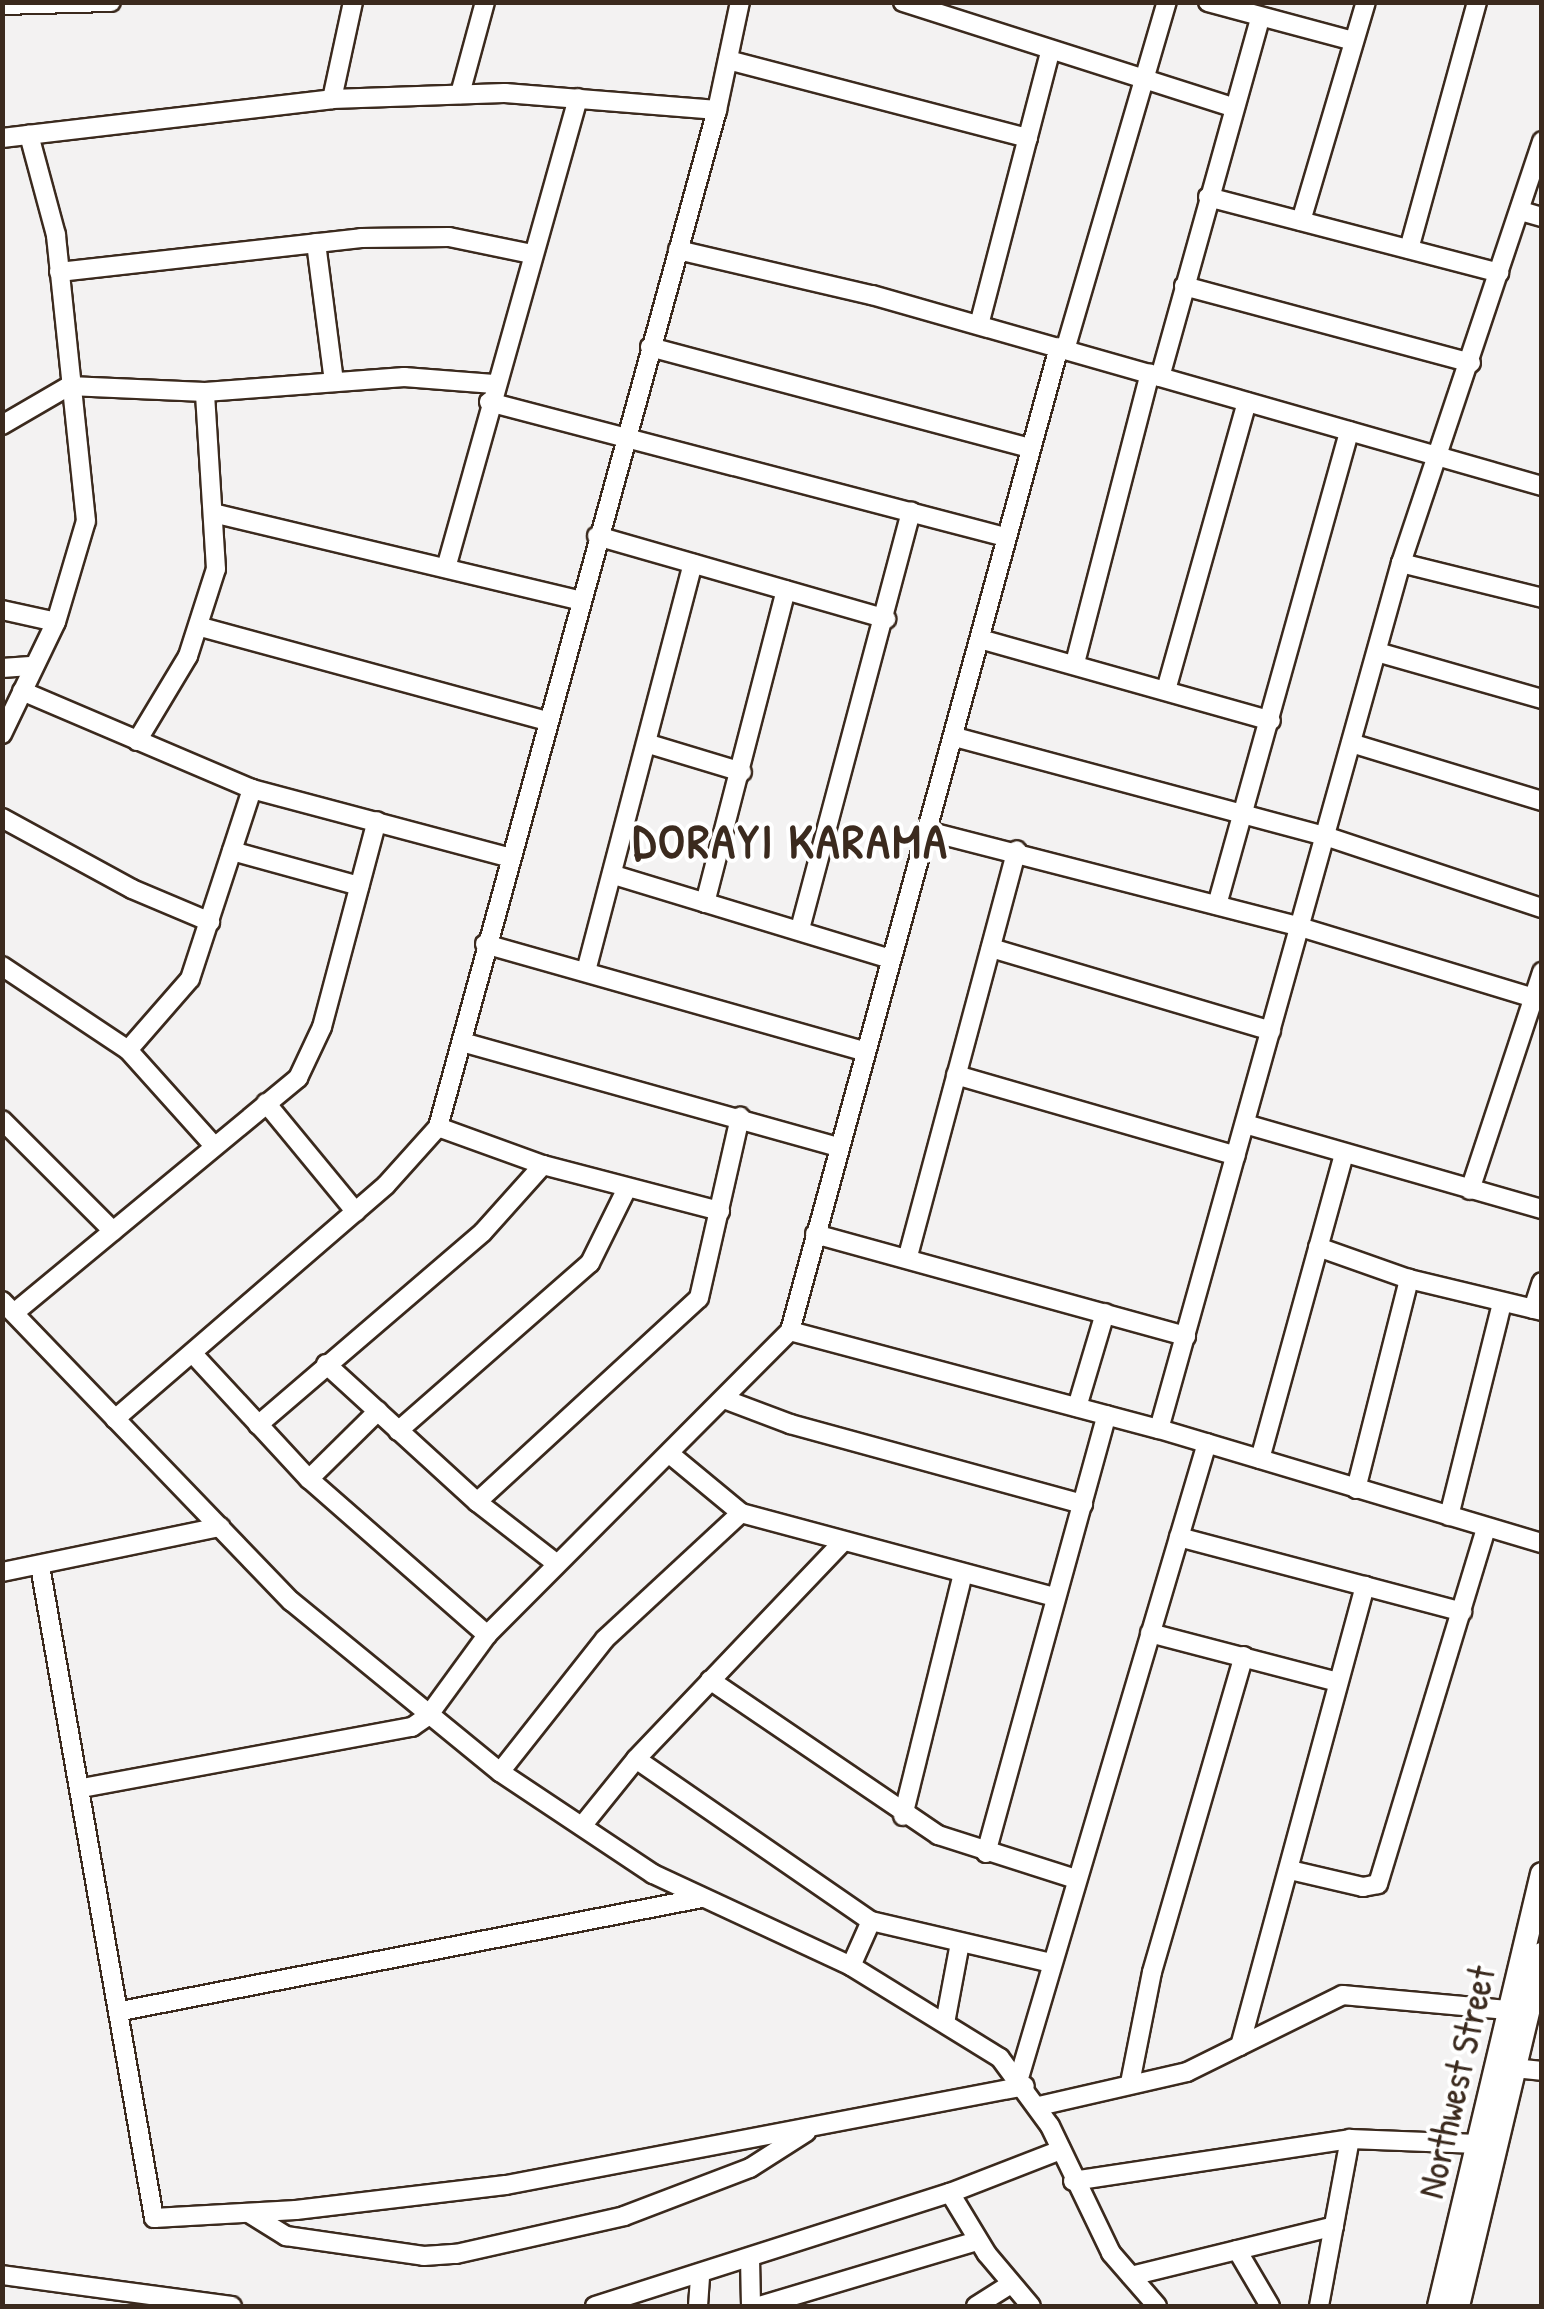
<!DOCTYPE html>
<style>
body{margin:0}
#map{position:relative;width:1544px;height:2309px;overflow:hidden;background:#f3f2f2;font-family:"Patrick Hand",sans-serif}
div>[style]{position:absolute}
.roads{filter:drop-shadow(2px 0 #3b2a1e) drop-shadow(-2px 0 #3b2a1e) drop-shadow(0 2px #3b2a1e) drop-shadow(0 -2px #3b2a1e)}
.minor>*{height:18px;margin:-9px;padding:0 9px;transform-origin:9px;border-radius:9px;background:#fff}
.major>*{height:22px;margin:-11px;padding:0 11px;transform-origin:11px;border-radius:11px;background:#fff}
span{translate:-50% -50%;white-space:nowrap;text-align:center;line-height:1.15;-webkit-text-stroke:8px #fff;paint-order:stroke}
.street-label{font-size:38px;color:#3b2a1e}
.district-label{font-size:48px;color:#3b2a1e;font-weight:700;letter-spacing:2.5px}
.frame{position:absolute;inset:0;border:5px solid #3b2a1e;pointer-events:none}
</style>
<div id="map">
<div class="roads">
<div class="minor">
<div style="left:903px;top:2px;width:346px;rotate:17.7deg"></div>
<div style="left:1208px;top:2px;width:151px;rotate:15deg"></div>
<div style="left:2px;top:5px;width:109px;rotate:-1.6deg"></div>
<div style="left:728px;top:60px;width:310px;rotate:14.6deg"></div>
<div style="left:460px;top:94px;width:95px;rotate:-74.8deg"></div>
<div style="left:332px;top:99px;width:99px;rotate:-77.8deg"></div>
<div style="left:2px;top:138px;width:332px;rotate:-6.7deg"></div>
<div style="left:332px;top:99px;width:173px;rotate:-2deg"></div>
<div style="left:505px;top:93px;width:213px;rotate:4.6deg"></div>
<div style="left:1208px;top:197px;width:301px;rotate:14.6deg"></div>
<div style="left:1521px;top:211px;width:22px;rotate:16deg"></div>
<div style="left:1301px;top:221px;width:228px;rotate:-73.5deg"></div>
<div style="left:316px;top:243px;width:140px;rotate:82.6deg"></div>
<div style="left:1409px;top:249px;width:256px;rotate:-74.6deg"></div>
<div style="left:678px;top:250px;width:199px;rotate:13.1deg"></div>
<div style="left:872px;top:295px;width:697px;rotate:15.91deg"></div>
<div style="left:59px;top:272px;width:304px;rotate:-6.4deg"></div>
<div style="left:361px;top:238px;width:88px;rotate:-0.7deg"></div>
<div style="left:449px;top:237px;width:85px;rotate:11.6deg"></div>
<div style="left:1184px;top:286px;width:297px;rotate:15deg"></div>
<div style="left:979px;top:325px;width:282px;rotate:-75.4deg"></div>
<div style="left:650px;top:347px;width:393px;rotate:14.9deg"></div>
<div style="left:1065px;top:350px;width:363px;rotate:-73.7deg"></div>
<div style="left:1160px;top:377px;width:373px;rotate:-74.4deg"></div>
<div style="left:489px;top:402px;width:533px;rotate:14.66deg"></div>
<div style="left:2px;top:425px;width:78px;rotate:-30.2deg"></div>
<div style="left:69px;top:386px;width:136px;rotate:2.5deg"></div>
<div style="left:205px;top:392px;width:200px;rotate:-4.3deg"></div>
<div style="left:404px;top:377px;width:90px;rotate:4.4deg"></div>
<div style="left:217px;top:514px;width:372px;rotate:13.4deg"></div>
<div style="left:597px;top:536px;width:301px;rotate:16deg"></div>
<div style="left:1401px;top:563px;width:145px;rotate:13.9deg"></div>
<div style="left:446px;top:568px;width:488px;rotate:-74.3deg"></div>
<div style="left:2px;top:610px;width:55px;rotate:12.5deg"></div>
<div style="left:201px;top:627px;width:359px;rotate:15.2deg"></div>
<div style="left:980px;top:639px;width:302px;rotate:15.7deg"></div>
<div style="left:1377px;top:652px;width:172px;rotate:15.9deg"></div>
<div style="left:1075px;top:663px;width:299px;rotate:-75.5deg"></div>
<div style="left:2px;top:668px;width:32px;rotate:-4deg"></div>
<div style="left:1166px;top:690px;width:299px;rotate:-74.3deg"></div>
<div style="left:22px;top:691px;width:250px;rotate:23.1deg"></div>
<div style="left:252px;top:789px;width:265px;rotate:14.9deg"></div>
<div style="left:2px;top:734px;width:124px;rotate:-64.3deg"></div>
<div style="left:56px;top:622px;width:105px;rotate:-73.5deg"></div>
<div style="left:86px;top:521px;width:288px;rotate:-96deg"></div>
<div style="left:56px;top:235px;width:104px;rotate:-105.1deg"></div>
<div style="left:955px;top:737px;width:383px;rotate:15deg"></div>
<div style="left:1325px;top:836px;width:229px;rotate:18.4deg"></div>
<div style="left:137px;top:741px;width:99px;rotate:-59deg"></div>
<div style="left:188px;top:656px;width:91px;rotate:-72.2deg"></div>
<div style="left:216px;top:569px;width:177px;rotate:-93.6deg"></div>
<div style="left:1351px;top:743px;width:200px;rotate:16.9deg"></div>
<div style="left:649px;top:744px;width:97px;rotate:16.8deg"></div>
<div style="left:2px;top:818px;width:148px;rotate:28.6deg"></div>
<div style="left:132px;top:889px;width:85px;rotate:22.9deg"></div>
<div style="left:931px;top:832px;width:381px;rotate:14.4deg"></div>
<div style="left:1300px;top:927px;width:244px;rotate:16.9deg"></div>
<div style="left:232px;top:851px;width:132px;rotate:15.4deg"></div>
<div style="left:614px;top:875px;width:289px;rotate:16.9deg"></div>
<div style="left:705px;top:903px;width:323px;rotate:-75.5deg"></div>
<div style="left:1217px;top:905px;width:492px;rotate:-74.4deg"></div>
<div style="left:800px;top:929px;width:432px;rotate:-75.1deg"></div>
<div style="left:485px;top:944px;width:393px;rotate:15.8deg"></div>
<div style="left:991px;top:948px;width:292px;rotate:16.5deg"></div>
<div style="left:2px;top:966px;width:151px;rotate:33.7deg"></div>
<div style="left:128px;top:1050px;width:129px;rotate:48.1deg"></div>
<div style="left:586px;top:971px;width:421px;rotate:-75.3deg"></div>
<div style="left:462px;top:1042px;width:389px;rotate:15.6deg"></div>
<div style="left:128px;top:1050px;width:94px;rotate:-48.9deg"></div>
<div style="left:190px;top:979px;width:200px;rotate:-71.9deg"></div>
<div style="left:956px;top:1075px;width:291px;rotate:16.1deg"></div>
<div style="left:266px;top:1103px;width:141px;rotate:50.5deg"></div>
<div style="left:2px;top:1120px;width:157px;rotate:45deg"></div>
<div style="left:1245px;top:1124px;width:309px;rotate:16deg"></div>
<div style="left:438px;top:1127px;width:112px;rotate:19.9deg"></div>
<div style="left:543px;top:1165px;width:183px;rotate:14.6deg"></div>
<div style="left:1470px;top:1190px;width:230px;rotate:-71.7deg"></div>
<div style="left:815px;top:1234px;width:385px;rotate:15.4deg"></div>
<div style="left:1318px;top:1247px;width:96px;rotate:19.4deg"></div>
<div style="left:1409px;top:1279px;width:137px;rotate:13.5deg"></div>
<div style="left:908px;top:1256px;width:420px;rotate:-75deg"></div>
<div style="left:2px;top:1301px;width:417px;rotate:46.1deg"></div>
<div style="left:291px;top:1601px;width:270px;rotate:39.3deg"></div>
<div style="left:500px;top:1772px;width:184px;rotate:33.7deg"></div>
<div style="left:653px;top:1874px;width:218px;rotate:24.9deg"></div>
<div style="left:851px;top:1966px;width:175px;rotate:31.7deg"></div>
<div style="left:1000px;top:2058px;width:84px;rotate:53.7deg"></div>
<div style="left:1050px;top:2126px;width:141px;rotate:64.3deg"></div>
<div style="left:1111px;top:2253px;width:70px;rotate:49deg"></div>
<div style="left:1533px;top:1309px;width:28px;rotate:-72deg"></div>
<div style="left:14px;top:1313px;width:369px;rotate:-39.6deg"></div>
<div style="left:298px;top:1078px;width:56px;rotate:-64.8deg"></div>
<div style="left:322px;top:1027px;width:213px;rotate:-75.1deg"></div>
<div style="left:790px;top:1331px;width:382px;rotate:14.9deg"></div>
<div style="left:1159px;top:1429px;width:400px;rotate:16.6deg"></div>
<div style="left:195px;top:1356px;width:168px;rotate:47.2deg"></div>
<div style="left:309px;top:1479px;width:237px;rotate:41.2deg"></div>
<div style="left:326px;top:1364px;width:205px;rotate:42.4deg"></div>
<div style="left:477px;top:1502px;width:101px;rotate:37.8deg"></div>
<div style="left:724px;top:1399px;width:71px;rotate:20.7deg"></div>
<div style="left:790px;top:1424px;width:304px;rotate:15.3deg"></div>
<div style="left:1077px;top:1407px;width:98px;rotate:-73.4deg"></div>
<div style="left:115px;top:1419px;width:358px;rotate:-40.8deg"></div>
<div style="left:386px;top:1185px;width:78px;rotate:-48.1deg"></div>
<div style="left:438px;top:1127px;width:1055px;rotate:-74.66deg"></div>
<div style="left:717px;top:110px;width:110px;rotate:-78deg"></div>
<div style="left:258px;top:1425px;width:296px;rotate:-40.6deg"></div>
<div style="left:483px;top:1232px;width:90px;rotate:-48.2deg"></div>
<div style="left:1159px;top:1429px;width:899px;rotate:-74.39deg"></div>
<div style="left:1401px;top:563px;width:445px;rotate:-71.5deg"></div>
<div style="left:398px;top:1431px;width:255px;rotate:-41.2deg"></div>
<div style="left:590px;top:1263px;width:84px;rotate:-63.7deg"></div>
<div style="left:671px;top:1455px;width:91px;rotate:39.6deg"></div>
<div style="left:741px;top:1513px;width:324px;rotate:15deg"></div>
<div style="left:1260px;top:1459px;width:315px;rotate:-74.6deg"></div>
<div style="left:309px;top:1479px;width:97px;rotate:-44.6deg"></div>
<div style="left:1356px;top:1489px;width:217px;rotate:-75.8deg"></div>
<div style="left:477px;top:1502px;width:301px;rotate:-42.6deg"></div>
<div style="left:699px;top:1298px;width:186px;rotate:-77.2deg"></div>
<div style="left:1449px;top:1516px;width:219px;rotate:-76deg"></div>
<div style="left:1179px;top:1537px;width:293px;rotate:14.8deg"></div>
<div style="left:40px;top:1566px;width:662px;rotate:80.08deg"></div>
<div style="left:154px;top:2218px;width:142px;rotate:-3.2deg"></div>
<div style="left:296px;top:2210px;width:211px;rotate:-6.8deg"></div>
<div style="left:506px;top:2185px;width:528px;rotate:-10.8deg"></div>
<div style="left:2px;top:1572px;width:223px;rotate:-11.7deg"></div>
<div style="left:1150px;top:1633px;width:194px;rotate:14.6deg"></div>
<div style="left:710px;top:1680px;width:276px;rotate:34.2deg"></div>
<div style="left:938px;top:1835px;width:145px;rotate:17.7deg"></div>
<div style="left:636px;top:1759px;width:285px;rotate:34.6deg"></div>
<div style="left:871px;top:1921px;width:185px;rotate:13.1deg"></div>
<div style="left:500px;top:1772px;width:169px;rotate:-51.7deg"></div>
<div style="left:605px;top:1639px;width:185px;rotate:-42.8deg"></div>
<div style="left:82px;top:1788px;width:336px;rotate:-10.5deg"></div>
<div style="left:412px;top:1727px;width:19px;rotate:-35deg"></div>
<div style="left:428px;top:1716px;width:100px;rotate:-53.9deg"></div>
<div style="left:487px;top:1635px;width:429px;rotate:-45.1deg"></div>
<div style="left:790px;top:1331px;width:1020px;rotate:-74.71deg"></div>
<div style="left:903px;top:1816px;width:246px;rotate:-76.1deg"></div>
<div style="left:582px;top:1826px;width:86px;rotate:-51.1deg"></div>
<div style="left:636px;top:1759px;width:297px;rotate:-46.4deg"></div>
<div style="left:986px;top:1853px;width:454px;rotate:-74.6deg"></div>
<div style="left:1290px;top:1870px;width:75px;rotate:13.1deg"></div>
<div style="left:1363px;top:1887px;width:15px;rotate:-11deg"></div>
<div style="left:1378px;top:1884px;width:372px;rotate:-73.1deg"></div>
<div style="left:851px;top:1966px;width:49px;rotate:-66deg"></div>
<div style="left:121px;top:2011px;width:592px;rotate:-11.01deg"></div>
<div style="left:945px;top:2023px;width:81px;rotate:-79.4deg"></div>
<div style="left:1240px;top:2046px;width:477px;rotate:-74.8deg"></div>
<div style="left:1514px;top:2068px;width:28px;rotate:6deg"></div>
<div style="left:1019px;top:2078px;width:662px;rotate:-73.51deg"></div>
<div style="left:1130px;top:2083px;width:113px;rotate:-78.8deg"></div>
<div style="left:1152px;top:1972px;width:329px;rotate:-73.8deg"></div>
<div style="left:1039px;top:2106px;width:152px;rotate:-12.9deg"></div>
<div style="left:1187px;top:2072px;width:174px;rotate:-26.3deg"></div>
<div style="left:1343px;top:1995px;width:167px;rotate:5.2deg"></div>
<div style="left:1073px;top:2181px;width:280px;rotate:-8.6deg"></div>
<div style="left:1350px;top:2139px;width:128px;rotate:2.2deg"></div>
<div style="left:950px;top:2193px;width:71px;rotate:58.8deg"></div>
<div style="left:987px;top:2254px;width:68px;rotate:49.8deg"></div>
<div style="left:249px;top:2213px;width:44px;rotate:31.9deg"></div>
<div style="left:286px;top:2236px;width:139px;rotate:8.2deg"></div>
<div style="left:424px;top:2256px;width:32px;rotate:-4deg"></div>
<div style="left:456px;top:2254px;width:172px;rotate:-12.7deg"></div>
<div style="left:624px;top:2216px;width:135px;rotate:-20.9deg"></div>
<div style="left:750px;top:2168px;width:67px;rotate:-32.7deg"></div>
<div style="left:1237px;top:2250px;width:65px;rotate:59.5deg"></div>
<div style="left:750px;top:2258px;width:48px;rotate:88.8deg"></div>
<div style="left:2px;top:2275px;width:232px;rotate:7.7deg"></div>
<div style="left:1131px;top:2276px;width:209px;rotate:-13.8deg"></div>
<div style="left:595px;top:2306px;width:373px;rotate:-17.7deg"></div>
<div style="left:950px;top:2193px;width:119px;rotate:-21.2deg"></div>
<div style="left:698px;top:2306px;width:32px;rotate:-86deg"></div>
<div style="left:759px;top:2306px;width:227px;rotate:-16.6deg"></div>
<div style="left:976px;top:2306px;width:41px;rotate:-32.2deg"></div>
<div style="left:1319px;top:2306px;width:170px;rotate:-79.5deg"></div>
</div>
<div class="major">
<div style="left:1439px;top:2306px;width:444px;rotate:-76.6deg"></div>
<div style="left:1458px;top:2306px;width:362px;rotate:-76.6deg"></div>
</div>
</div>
<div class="street-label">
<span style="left:1456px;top:2082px;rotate:-77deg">Northwest Street</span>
</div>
<div class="district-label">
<span style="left:791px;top:841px">DORAYI KARAMA</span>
</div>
<div class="frame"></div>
</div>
